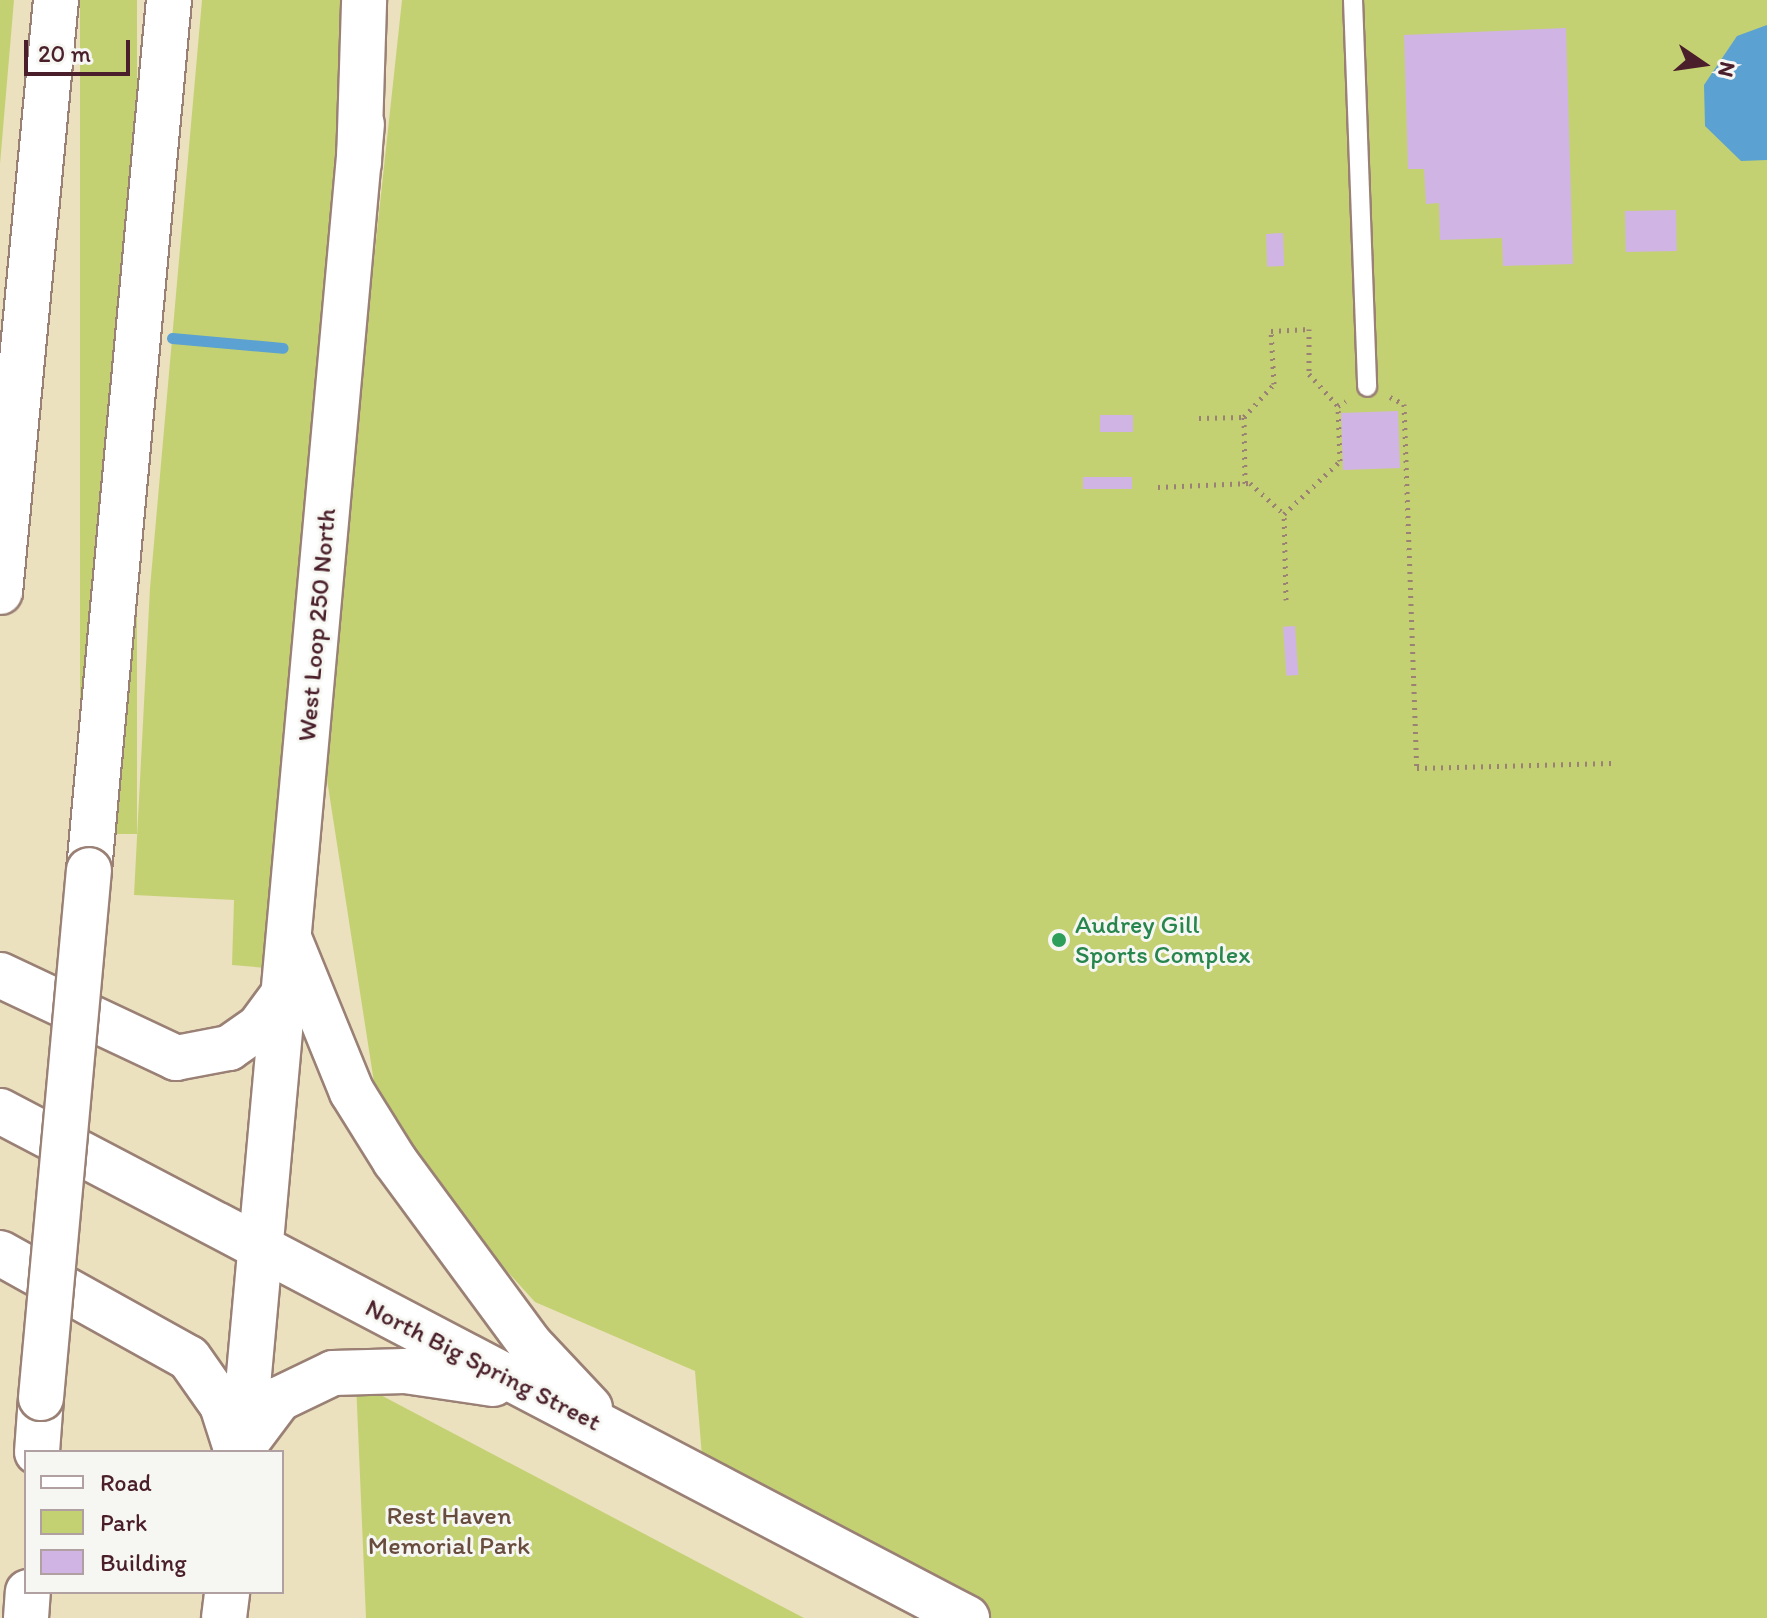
<!DOCTYPE html>
<style>
body{margin:0}
#map{position:relative;width:1767px;height:1618px;overflow:hidden;background:#ebe1bf;font-family:Itim,sans-serif}
div>[style]{position:absolute}
.green>*{inset:0;background:#c4d173;transform-origin:0 0}
.water>*{inset:0;background:#5ba1d1}
.stream>*{height:11px;margin:-5.5px;padding:0 5.5px;transform-origin:5.5px;border-radius:5.5px;background:#5ba1d1}
.building>*{inset:0;background:#d0b4e4;transform-origin:0 0}
.path>*{height:5px;margin-top:-2.5px;transform-origin:0;background:repeating-linear-gradient(90deg,#9a8075 0 2px,transparent 0 8px)}
.roads{filter:drop-shadow(2px 0 #9a8075) drop-shadow(-2px 0 #9a8075) drop-shadow(0 2px #9a8075) drop-shadow(0 -2px #9a8075)}
.service>*{height:18px;margin:-9px;padding:0 9px;transform-origin:9px;border-radius:9px;background:#fff}
.secondary>*{height:44px;margin:-22px;padding:0 22px;transform-origin:22px;border-radius:22px;background:#fff}
.trunk>*{height:44px;margin:-22px;padding:0 22px;transform-origin:22px;border-radius:22px;background:#fff}
.motorway>*{height:44px;margin:-22px;padding:0 22px;transform-origin:22px;border-radius:22px;background:#fff}
.bridges{filter:drop-shadow(2px 0 #9a8075) drop-shadow(-2px 0 #9a8075) drop-shadow(0 2px #9a8075) drop-shadow(0 -2px #9a8075)}
.motorway-bridge>*{height:44px;margin:-22px;padding:0 22px;transform-origin:22px;border-radius:22px;background:#fff}
.dots>*{width:22px;height:22px;translate:-50% -50%;box-sizing:border-box;border:4px solid #f6f6f2;border-radius:50%}
span{translate:-50% -50%;white-space:nowrap;text-align:center;line-height:1.15;-webkit-text-stroke:6px #f6f6f2;paint-order:stroke}
.street-label{font-size:26px;color:#4a1f2b}
.leisure-label{font-size:26px;color:#27864d}
.left{translate:0 -50%;text-align:left}
.park-label{font-size:26px;color:#684c3d}
.legend{position:absolute;left:24px;top:1450px;width:260px;height:144px;box-sizing:border-box;background:#f6f6f2;border:2px solid #b1a0a2;margin:0;padding:10px 14px;list-style:none;font-size:24px;color:#4a1f2b}
.legend li{display:flex;align-items:center;gap:16px;height:40px}
.legend b{width:40px;border:2px solid #b1a0a2}
.north{position:absolute;left:1663px;top:24px;width:80px;height:80px;-webkit-text-stroke:6px #f6f6f2;paint-order:stroke;rotate:103deg;font-size:22px;font-weight:700;line-height:32px;text-align:center;color:#4a1f2b}
.north::after{content:'';display:block;margin:auto;width:28px;height:36px;background:#4a1f2b;clip-path:polygon(50% 0,100% 100%,50% 72%,0 100%)}
.scale{position:absolute;left:24px;top:40px;width:106px;height:36px;box-sizing:border-box;border:4px solid #4a1f2b;border-top:0;padding-left:10px;font-size:24px;line-height:28px;white-space:nowrap;color:#4a1f2b;-webkit-text-stroke:6px #f6f6f2;paint-order:stroke}
</style>
<div id="map">
<div class="green">
<div style="clip-path:polygon(0 0,14px 0,0 164px)"></div>
<div style="left:80px;top:0;width:57px;height:834px"></div>
<div style="clip-path:polygon(202px 0,348px 0,267px 968px,232px 965px,234px 900px,134px 895px,150px 588px)"></div>
<div style="clip-path:polygon(402px 0,1767px 0,1767px 1618px,968px 1618px,704px 1481px,695px 1371px,535px 1302px,382px 1134px,319px 728px,322px 741px)"></div>
<div style="clip-path:polygon(356px 1382px,804px 1618px,366px 1618px)"></div>
</div>
<div class="water">
<div style="clip-path:polygon(1767px 25px,1767px 160px,1741px 161px,1705px 126px,1704px 85px,1737px 36px)"></div>
</div>
<div class="stream">
<div style="left:172px;top:338px;width:111px;rotate:5.1deg"></div>
</div>
<div class="building">
<div style="clip-path:polygon(1566px 28px,1573px 264px,1503px 266px,1502px 238px,1440px 240px,1439px 203px,1426px 204px,1424px 169px,1408px 169px,1404px 35px)"></div>
<div style="left:1676px;top:210px;width:41px;height:51px;rotate:89deg"></div>
<div style="left:1283px;top:233px;width:33px;height:17px;rotate:88deg"></div>
<div style="left:1398px;top:411px;width:57px;height:57px;rotate:88deg"></div>
<div style="left:1133px;top:415px;width:17px;height:33px;rotate:90deg"></div>
<div style="left:1132px;top:477px;width:12px;height:49px;rotate:90deg"></div>
<div style="left:1295px;top:626px;width:49px;height:12px;rotate:86deg"></div>
</div>
<div class="path">
<div style="left:1390px;top:397px;width:16px;rotate:27deg"></div>
<div style="left:1404px;top:404px;width:364px;rotate:88deg"></div>
<div style="left:1417px;top:768px;width:195px;rotate:-1.5deg"></div>
<div style="left:1244px;top:417px;width:67px;rotate:89.1deg"></div>
<div style="left:1199px;top:418px;width:45px;rotate:-1.3deg"></div>
<div style="left:1244px;top:417px;width:45px;rotate:-47.7deg"></div>
<div style="left:1274px;top:384px;width:53px;rotate:-93.2deg"></div>
<div style="left:1271px;top:331px;width:38px;rotate:-3deg"></div>
<div style="left:1309px;top:329px;width:45px;rotate:90deg"></div>
<div style="left:1309px;top:374px;width:43px;rotate:47.8deg"></div>
<div style="left:1158px;top:487px;width:92px;rotate:-2.5deg"></div>
<div style="left:1250px;top:483px;width:46px;rotate:42.4deg"></div>
<div style="left:1286px;top:600px;width:86px;rotate:-91.3deg"></div>
<div style="left:1284px;top:514px;width:77px;rotate:-43.4deg"></div>
<div style="left:1340px;top:461px;width:55px;rotate:-92.1deg"></div>
<div style="left:1338px;top:406px;width:9px;rotate:-32deg"></div>
</div>
<div class="roads">
<div class="service">
<div style="left:1353px;top:0;width:387px;rotate:87.9deg"></div>
</div>
<div class="secondary">
<div style="left:0;top:975px;width:195px;rotate:25.2deg"></div>
<div style="left:176px;top:1058px;width:54px;rotate:-10.7deg"></div>
<div style="left:229px;top:1048px;width:37px;rotate:-35deg"></div>
<div style="left:259px;top:1027px;width:42px;rotate:-53.7deg"></div>
<div style="left:0;top:1253px;width:216px;rotate:29.1deg"></div>
<div style="left:189px;top:1358px;width:57px;rotate:54.9deg"></div>
<div style="left:222px;top:1405px;width:49px;rotate:72.3deg"></div>
<div style="left:242px;top:1452px;width:1333px;rotate:-84.84deg"></div>
<div style="left:224px;top:1618px;width:26px;rotate:-83deg"></div>
</div>
<div class="trunk">
<div style="left:289px;top:938px;width:166px;rotate:67.8deg"></div>
<div style="left:352px;top:1092px;width:81px;rotate:58.1deg"></div>
<div style="left:395px;top:1161px;width:226px;rotate:53.6deg"></div>
<div style="left:529px;top:1343px;width:89px;rotate:46.8deg"></div>
<div style="left:0;top:1111px;width:1092px;rotate:27.67deg"></div>
<div style="left:243px;top:1447px;width:60px;rotate:-53.1deg"></div>
<div style="left:279px;top:1399px;width:60px;rotate:-25.7deg"></div>
<div style="left:333px;top:1373px;width:72px;rotate:-1.6deg"></div>
<div style="left:405px;top:1371px;width:89px;rotate:8.4deg"></div>
</div>
<div class="motorway">
<div style="left:359px;top:163px;width:163px;rotate:-88.2deg"></div>
<div style="left:0;top:592px;width:595px;rotate:-84.6deg"></div>
<div style="left:89px;top:870px;width:874px;rotate:-84.75deg"></div>
<div style="left:37px;top:1452px;width:54px;rotate:-85.8deg"></div>
<div style="left:26px;top:1618px;width:26px;rotate:-86deg"></div>
</div>
</div>
<div class="bridges">
<div class="motorway-bridge">
<div style="left:41px;top:1398px;width:530px;rotate:-84.81deg"></div>
</div>
</div>
<div class="dots">
<div style="left:1059px;top:940px;background:#2e9e5b"></div>
</div>
<div class="street-label">
<span style="left:317px;top:625px;rotate:-85deg">West Loop 250 North</span>
<span style="left:483px;top:1365px;rotate:27deg">North Big Spring Street</span>
</div>
<div class="leisure-label">
<span class="left" style="left:1075px;top:940px">Audrey Gill<br>Sports Complex</span>
</div>
<div class="park-label">
<span style="left:449px;top:1531px">Rest Haven<br>Memorial Park</span>
</div>
<ul class="legend">
<li><b style="height:10px;background:#fff"></b>Road</li>
<li><b style="height:22px;background:#c4d173"></b>Park</li>
<li><b style="height:22px;background:#d0b4e4"></b>Building</li>
</ul>
<div class="north">N</div>
<div class="scale">20 m</div>
</div>
